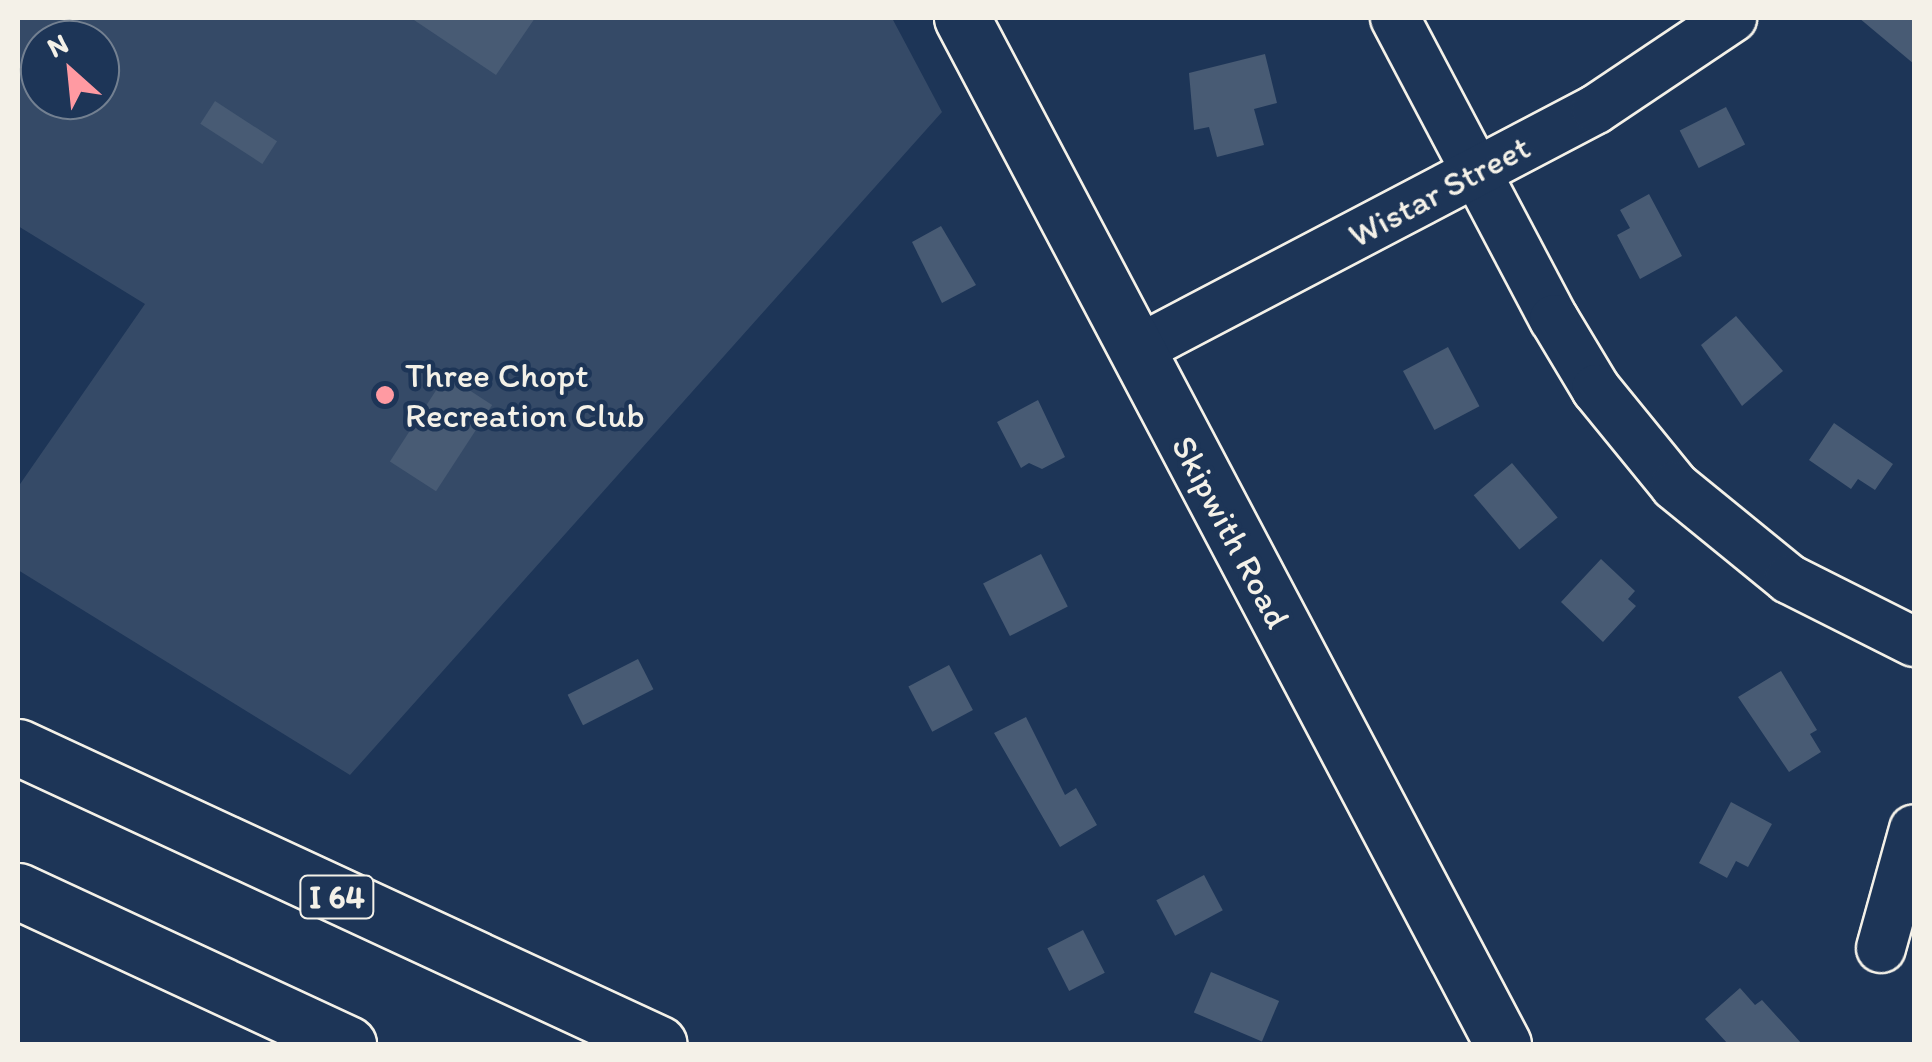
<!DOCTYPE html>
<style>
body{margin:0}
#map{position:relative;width:1932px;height:1062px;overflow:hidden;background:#1d3557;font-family:Itim,sans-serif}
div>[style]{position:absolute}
.green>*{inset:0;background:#354a67}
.building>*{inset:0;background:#485b74;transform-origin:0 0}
.roads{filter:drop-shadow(2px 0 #f4f1e8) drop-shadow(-2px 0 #f4f1e8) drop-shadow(0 2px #f4f1e8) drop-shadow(0 -2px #f4f1e8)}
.minor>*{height:48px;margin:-24px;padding:0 24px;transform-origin:24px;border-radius:24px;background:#1d3557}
.major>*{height:55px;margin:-27.5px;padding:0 27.5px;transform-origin:27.5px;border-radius:27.5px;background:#1d3557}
.highway>*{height:55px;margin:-27.5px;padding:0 27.5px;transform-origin:27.5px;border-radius:27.5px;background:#1d3557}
.dots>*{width:28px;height:28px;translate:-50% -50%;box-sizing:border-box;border:5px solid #1d3557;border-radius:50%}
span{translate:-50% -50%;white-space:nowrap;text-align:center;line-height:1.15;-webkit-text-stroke:9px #1d3557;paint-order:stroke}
.shield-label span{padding:2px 8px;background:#1d3557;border:2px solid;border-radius:8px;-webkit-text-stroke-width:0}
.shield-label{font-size:32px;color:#f4f1e8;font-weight:700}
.street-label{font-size:35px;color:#f4f1e8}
.poi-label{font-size:35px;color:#f4f1e8}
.left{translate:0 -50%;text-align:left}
.frame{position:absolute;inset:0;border:20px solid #f4f1e8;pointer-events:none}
.north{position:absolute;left:20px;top:20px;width:100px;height:100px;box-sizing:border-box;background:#1d3557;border:2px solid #738091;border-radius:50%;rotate:333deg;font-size:28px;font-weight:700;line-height:40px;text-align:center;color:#f4f1e8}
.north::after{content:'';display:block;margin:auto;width:35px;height:45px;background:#ff9aa2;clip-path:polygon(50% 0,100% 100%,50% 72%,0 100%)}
</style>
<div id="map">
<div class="green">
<div style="clip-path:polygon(evenodd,18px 18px,892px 18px,942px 112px,350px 775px,18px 570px,18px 487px,145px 304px,18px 226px,18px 18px,40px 40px,100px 40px,100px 100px,40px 100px,40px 40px)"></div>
</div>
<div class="building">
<div style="clip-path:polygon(411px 18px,535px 18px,496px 75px)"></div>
<div style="clip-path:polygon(1859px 18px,1914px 18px,1914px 64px)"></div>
<div style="clip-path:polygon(1265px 54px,1277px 103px,1254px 109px,1264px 145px,1217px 157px,1209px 127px,1194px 130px,1189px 73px)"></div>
<div style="left:215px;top:101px;width:74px;height:27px;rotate:33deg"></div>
<div style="left:1726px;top:107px;width:42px;height:52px;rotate:63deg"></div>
<div style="clip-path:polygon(1649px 194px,1682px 256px,1640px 279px,1617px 235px,1630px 228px,1620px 210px)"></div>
<div style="clip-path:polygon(941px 226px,976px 285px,942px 303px,912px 242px)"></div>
<div style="clip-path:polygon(1736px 316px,1783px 371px,1742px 406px,1701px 345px)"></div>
<div style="left:1448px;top:347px;width:67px;height:51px;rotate:62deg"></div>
<div style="left:446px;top:375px;width:55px;height:103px;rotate:33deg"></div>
<div style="clip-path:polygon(1038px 400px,1065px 457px,1042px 469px,1029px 463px,1021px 468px,997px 422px)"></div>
<div style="clip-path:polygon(1834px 423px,1893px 464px,1875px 490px,1858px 479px,1851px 489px,1809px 460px)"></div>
<div style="left:1512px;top:463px;width:71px;height:50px;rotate:50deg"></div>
<div style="left:1041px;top:554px;width:59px;height:65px;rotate:63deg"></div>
<div style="clip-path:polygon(1601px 559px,1635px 591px,1628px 599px,1636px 606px,1603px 642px,1561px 602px)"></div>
<div style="left:638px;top:659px;width:34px;height:79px;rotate:63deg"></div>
<div style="left:949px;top:665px;width:51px;height:46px;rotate:62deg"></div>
<div style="clip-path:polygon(1781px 671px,1817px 730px,1810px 734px,1821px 752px,1789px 772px,1738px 697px)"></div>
<div style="clip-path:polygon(1026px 717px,1065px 795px,1076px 788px,1097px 825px,1060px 847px,994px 733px)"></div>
<div style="clip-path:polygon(1731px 802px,1772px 824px,1748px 867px,1736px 861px,1727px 878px,1699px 863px)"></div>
<div style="left:1204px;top:875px;width:40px;height:54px;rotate:62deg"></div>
<div style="left:1083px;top:930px;width:48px;height:40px;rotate:63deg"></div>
<div style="left:1211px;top:972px;width:74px;height:44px;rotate:23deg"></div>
<div style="clip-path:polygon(1740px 988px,1755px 1005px,1762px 1000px,1802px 1044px,1728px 1044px,1705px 1019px)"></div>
</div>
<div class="roads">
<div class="minor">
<div style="left:1395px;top:18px;width:340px;rotate:62.2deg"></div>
<div style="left:1554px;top:319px;width:82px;rotate:59deg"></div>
<div style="left:1596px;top:389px;width:125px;rotate:50.8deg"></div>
<div style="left:1675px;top:486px;width:147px;rotate:39.2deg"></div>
<div style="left:1789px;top:579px;width:140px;rotate:26.7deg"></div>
<div style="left:1137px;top:350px;width:518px;rotate:-27.7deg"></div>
<div style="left:1596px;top:109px;width:164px;rotate:-33.8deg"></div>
<div style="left:1881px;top:948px;width:123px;rotate:-74.5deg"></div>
</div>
<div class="major">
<div style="left:962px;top:18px;width:1160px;rotate:62.2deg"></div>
</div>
<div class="highway">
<div style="left:18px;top:747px;width:706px;rotate:24.86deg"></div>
<div style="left:18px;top:891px;width:364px;rotate:24.9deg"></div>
</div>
</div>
<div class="dots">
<div style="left:385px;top:395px;background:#ff9aa2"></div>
</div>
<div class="shield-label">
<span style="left:337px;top:897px">I 64</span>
</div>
<div class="street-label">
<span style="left:1439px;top:191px;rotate:-28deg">Wistar Street</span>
<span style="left:1231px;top:532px;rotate:62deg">Skipwith Road</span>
</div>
<div class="poi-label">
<span class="left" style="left:405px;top:395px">Three Chopt<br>Recreation Club</span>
</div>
<div class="frame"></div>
<div class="north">N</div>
</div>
